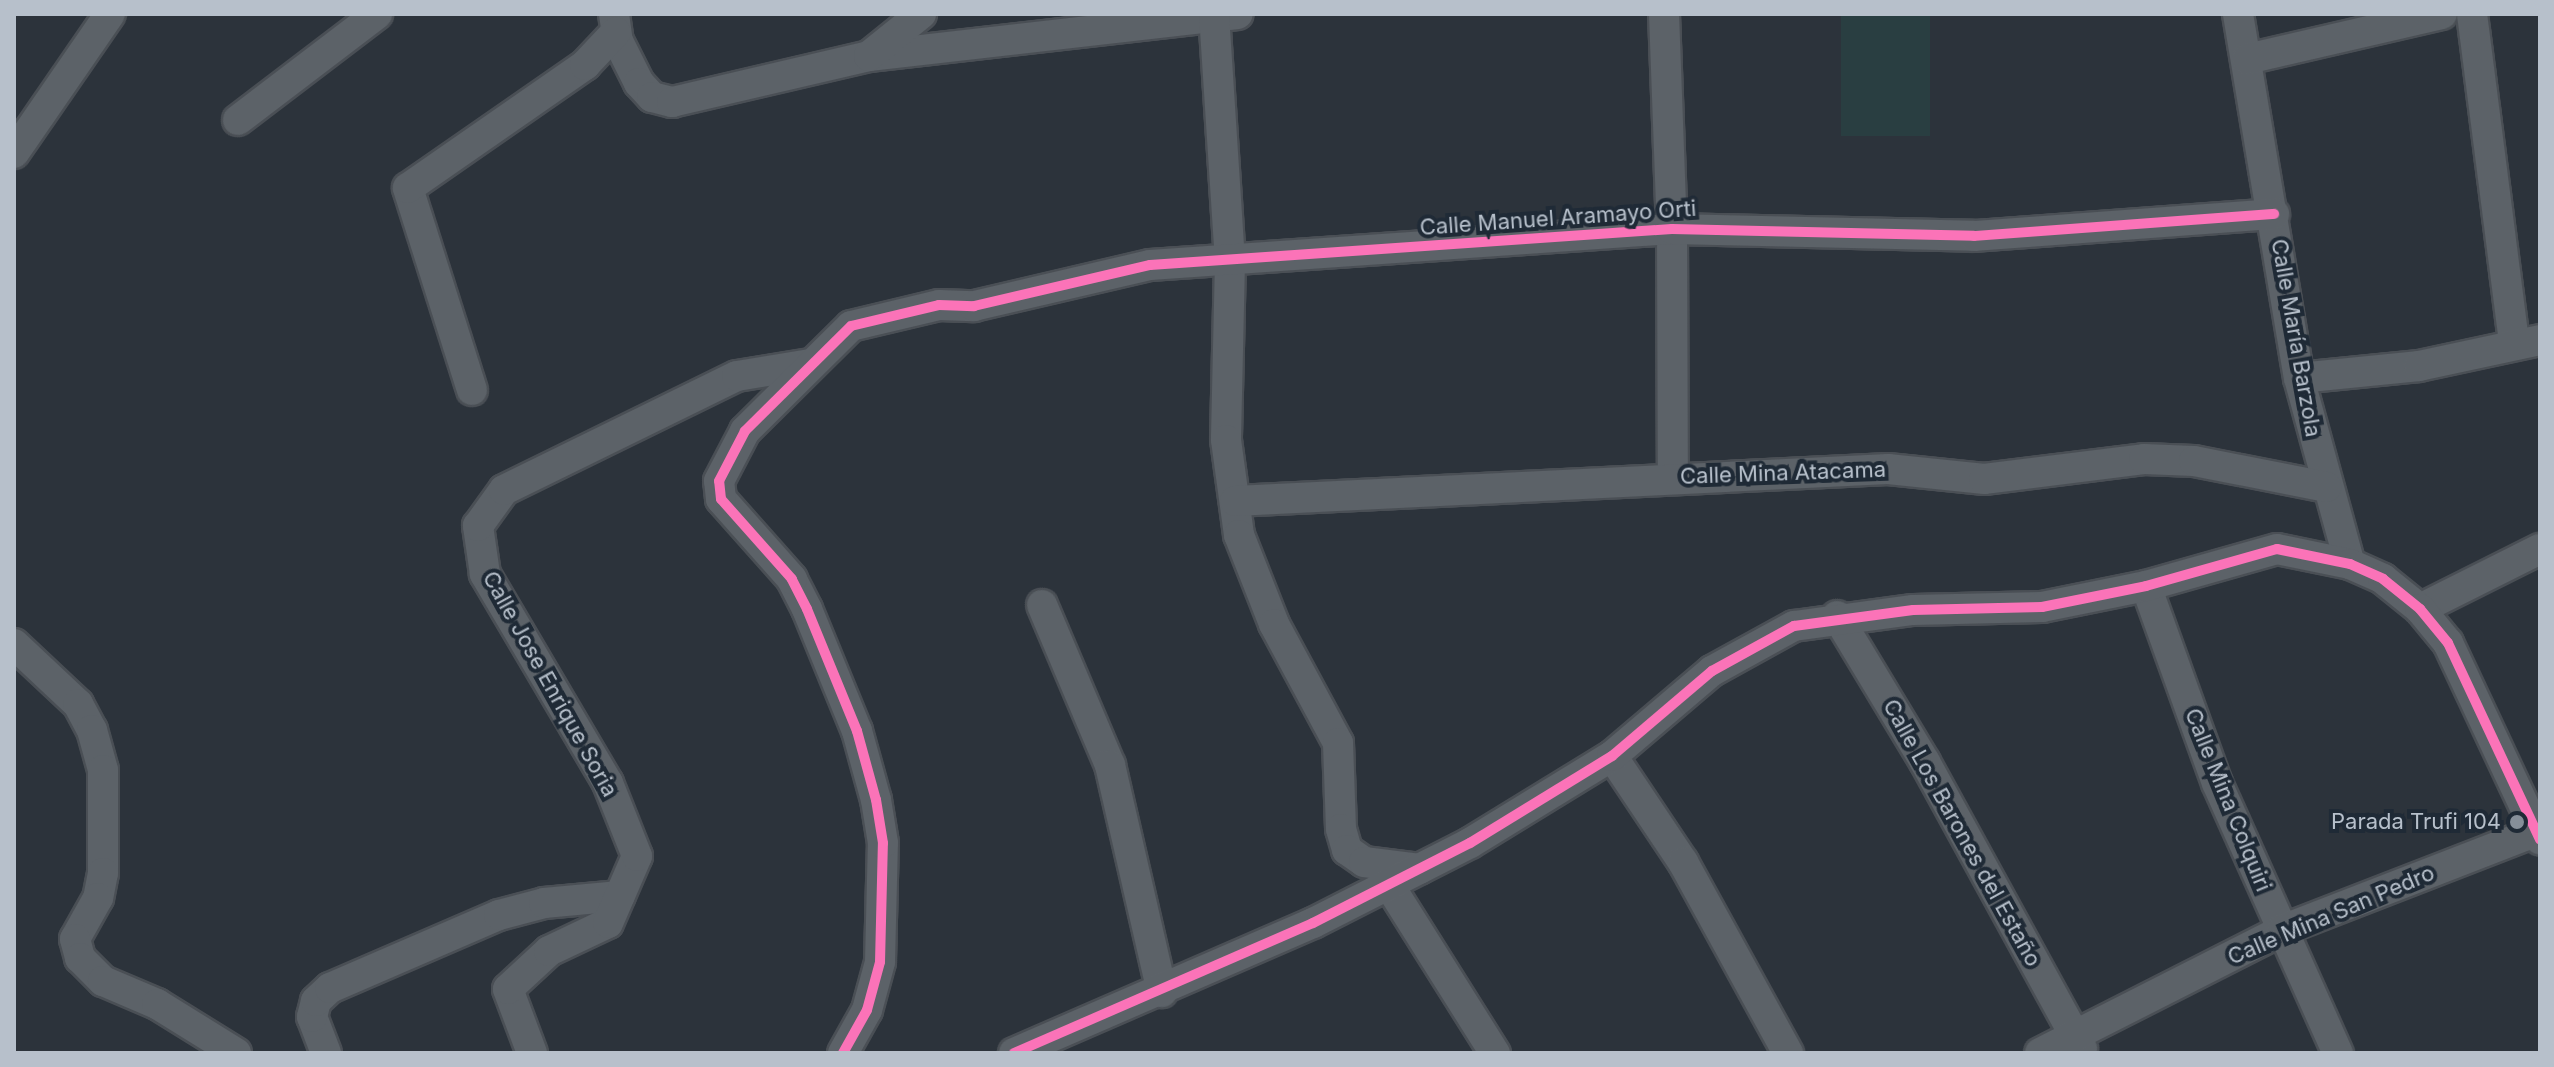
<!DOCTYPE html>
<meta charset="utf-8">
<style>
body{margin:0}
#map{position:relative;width:2554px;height:1067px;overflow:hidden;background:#2c333b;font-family:Inter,sans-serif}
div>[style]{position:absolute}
.green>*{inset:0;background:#293e41;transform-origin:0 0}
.roads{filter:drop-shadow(2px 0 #4a4f55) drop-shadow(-2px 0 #4a4f55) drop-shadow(0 2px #4a4f55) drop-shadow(0 -2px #4a4f55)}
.minor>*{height:30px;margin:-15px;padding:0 15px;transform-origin:15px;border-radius:15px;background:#5c6268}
.cycleway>*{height:10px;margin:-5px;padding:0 5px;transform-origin:5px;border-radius:5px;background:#fb73b8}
.dots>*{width:22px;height:22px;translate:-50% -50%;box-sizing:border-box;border:4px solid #1f2a36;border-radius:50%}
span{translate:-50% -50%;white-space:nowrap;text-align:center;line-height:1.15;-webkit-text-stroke:8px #1f2a36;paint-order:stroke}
.street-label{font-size:22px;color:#b7c0cb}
.poi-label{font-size:22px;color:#b7c0cb}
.right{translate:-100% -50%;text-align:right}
.frame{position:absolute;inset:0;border:16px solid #b7c0cb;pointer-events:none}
</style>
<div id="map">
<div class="green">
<div style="left:1841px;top:14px;width:89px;height:122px"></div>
</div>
<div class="roads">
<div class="minor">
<div style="left:614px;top:14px;width:27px;rotate:82deg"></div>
<div style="left:618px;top:41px;width:47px;rotate:63.4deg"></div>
<div style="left:639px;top:83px;width:19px;rotate:47deg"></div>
<div style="left:652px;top:97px;width:21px;rotate:14deg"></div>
<div style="left:672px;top:102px;width:202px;rotate:-13.1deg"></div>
<div style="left:869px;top:56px;width:371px;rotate:-6.5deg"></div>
<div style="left:1214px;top:14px;width:248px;rotate:86.3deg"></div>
<div style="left:1230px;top:261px;width:179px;rotate:91.3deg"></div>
<div style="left:1226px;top:440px;width:96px;rotate:82.2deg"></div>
<div style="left:1239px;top:535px;width:96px;rotate:68.5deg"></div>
<div style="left:1274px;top:624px;width:135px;rotate:61.7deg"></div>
<div style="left:1338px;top:743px;width:86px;rotate:88deg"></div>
<div style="left:1341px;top:829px;width:22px;rotate:74deg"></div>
<div style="left:1347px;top:850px;width:21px;rotate:35deg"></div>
<div style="left:1364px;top:862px;width:56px;rotate:7.1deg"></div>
<div style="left:1664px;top:14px;width:215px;rotate:87.9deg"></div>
<div style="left:1672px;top:229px;width:248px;rotate:89.8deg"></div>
<div style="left:2238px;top:14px;width:369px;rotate:80.5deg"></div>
<div style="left:2299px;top:378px;width:193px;rotate:74.7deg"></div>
<div style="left:2472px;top:14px;width:331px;rotate:82.7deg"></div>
<div style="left:869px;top:56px;width:67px;rotate:-38.9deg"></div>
<div style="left:2247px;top:59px;width:200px;rotate:-13deg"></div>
<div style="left:238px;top:120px;width:175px;rotate:-37.3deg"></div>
<div style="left:14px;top:153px;width:169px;rotate:-55.4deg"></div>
<div style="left:2299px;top:378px;width:121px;rotate:-5.7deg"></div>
<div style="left:2419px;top:366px;width:124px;rotate:-12.1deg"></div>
<div style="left:472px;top:390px;width:212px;rotate:-107.6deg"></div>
<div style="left:408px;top:188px;width:216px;rotate:-34.8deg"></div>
<div style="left:585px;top:65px;width:45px;rotate:-46.8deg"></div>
<div style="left:1235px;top:501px;width:654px;rotate:-2.81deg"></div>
<div style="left:1888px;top:469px;width:97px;rotate:5.9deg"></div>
<div style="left:1984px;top:479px;width:161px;rotate:-7.1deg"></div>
<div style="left:2144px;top:459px;width:50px;rotate:2.3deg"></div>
<div style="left:2194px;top:461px;width:135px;rotate:11.1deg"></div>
<div style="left:2146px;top:586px;width:209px;rotate:70.2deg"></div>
<div style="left:2217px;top:783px;width:296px;rotate:65.9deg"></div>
<div style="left:1042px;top:605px;width:174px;rotate:67deg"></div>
<div style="left:1110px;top:765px;width:233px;rotate:77.1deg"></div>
<div style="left:2420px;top:609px;width:134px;rotate:-26.6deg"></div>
<div style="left:1837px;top:616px;width:170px;rotate:58.9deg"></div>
<div style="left:1925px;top:762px;width:327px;rotate:61.3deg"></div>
<div style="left:14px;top:644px;width:88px;rotate:43.2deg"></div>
<div style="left:78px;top:704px;width:30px;rotate:62deg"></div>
<div style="left:92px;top:730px;width:41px;rotate:74.6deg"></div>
<div style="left:103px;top:770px;width:103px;rotate:90deg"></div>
<div style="left:103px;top:873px;width:25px;rotate:101deg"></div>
<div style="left:98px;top:898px;width:47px;rotate:119.3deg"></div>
<div style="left:75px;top:939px;width:20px;rotate:75deg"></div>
<div style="left:80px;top:958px;width:33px;rotate:45deg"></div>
<div style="left:103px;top:981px;width:59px;rotate:23.1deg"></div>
<div style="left:157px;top:1004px;width:93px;rotate:31.8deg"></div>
<div style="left:1612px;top:756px;width:128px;rotate:56.2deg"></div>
<div style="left:1683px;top:862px;width:218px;rotate:61.2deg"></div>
<div style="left:1389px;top:885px;width:199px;rotate:57.8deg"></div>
<div style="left:326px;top:1053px;width:39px;rotate:-111deg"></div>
<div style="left:312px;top:1017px;width:16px;rotate:-76deg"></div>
<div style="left:316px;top:1001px;width:19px;rotate:-43deg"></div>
<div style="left:330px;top:988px;width:184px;rotate:-23.4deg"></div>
<div style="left:499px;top:915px;width:47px;rotate:-14.9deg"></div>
<div style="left:544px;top:903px;width:76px;rotate:-5.3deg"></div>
<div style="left:532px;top:1053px;width:68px;rotate:-110.6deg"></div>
<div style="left:508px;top:989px;width:56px;rotate:-42.8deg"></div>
<div style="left:549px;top:951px;width:65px;rotate:-25.4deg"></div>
<div style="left:608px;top:923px;width:73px;rotate:-66.6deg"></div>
<div style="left:637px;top:856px;width:79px;rotate:-111.7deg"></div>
<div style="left:608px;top:783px;width:243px;rotate:-120.5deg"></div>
<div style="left:485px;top:574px;width:49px;rotate:-98.3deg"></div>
<div style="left:478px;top:526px;width:44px;rotate:-54.2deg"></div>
<div style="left:504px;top:490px;width:259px;rotate:-26.1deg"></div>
<div style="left:737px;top:376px;width:74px;rotate:-9.3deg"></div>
<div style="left:843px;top:1053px;width:49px;rotate:-60.8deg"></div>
<div style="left:867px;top:1010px;width:50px;rotate:-74.8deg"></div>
<div style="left:880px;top:962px;width:119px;rotate:-88.6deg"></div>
<div style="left:883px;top:843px;width:44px;rotate:-99.2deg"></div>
<div style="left:876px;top:800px;width:72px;rotate:-105.4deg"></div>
<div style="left:857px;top:731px;width:132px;rotate:-112.3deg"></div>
<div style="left:807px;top:609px;width:34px;rotate:-117deg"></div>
<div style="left:792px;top:579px;width:107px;rotate:-131.6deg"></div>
<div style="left:721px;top:499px;width:18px;rotate:-96deg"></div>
<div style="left:719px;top:481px;width:56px;rotate:-62.5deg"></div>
<div style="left:745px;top:431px;width:149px;rotate:-44.7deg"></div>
<div style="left:851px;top:326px;width:90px;rotate:-13.4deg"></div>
<div style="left:939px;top:305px;width:35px;rotate:2deg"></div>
<div style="left:974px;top:306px;width:181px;rotate:-13.1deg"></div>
<div style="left:1150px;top:265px;width:523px;rotate:-3.95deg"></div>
<div style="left:1672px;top:229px;width:302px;rotate:1.3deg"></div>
<div style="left:1974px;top:236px;width:301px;rotate:-4.2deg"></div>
<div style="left:1014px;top:1053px;width:326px;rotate:-23.5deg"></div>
<div style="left:1313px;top:923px;width:176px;rotate:-27deg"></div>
<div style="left:1470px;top:843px;width:167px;rotate:-31.5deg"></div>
<div style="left:1612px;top:756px;width:131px;rotate:-40.4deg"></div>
<div style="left:1712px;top:671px;width:94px;rotate:-28.8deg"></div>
<div style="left:1794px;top:626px;width:120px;rotate:-7.7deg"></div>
<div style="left:1913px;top:610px;width:129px;rotate:-1.3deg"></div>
<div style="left:2042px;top:607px;width:106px;rotate:-11.4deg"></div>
<div style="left:2146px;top:586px;width:136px;rotate:-15.8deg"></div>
<div style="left:2277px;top:549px;width:75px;rotate:11.6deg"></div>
<div style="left:2350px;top:564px;width:36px;rotate:24deg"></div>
<div style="left:2383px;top:579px;width:48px;rotate:39deg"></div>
<div style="left:2420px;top:609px;width:44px;rotate:50.5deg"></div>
<div style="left:2448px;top:643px;width:217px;rotate:64.9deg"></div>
<div style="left:2040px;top:1053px;width:271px;rotate:-26.9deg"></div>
<div style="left:2282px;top:930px;width:277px;rotate:-21.2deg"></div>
</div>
</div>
<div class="cycleway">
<div style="left:843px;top:1053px;width:49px;rotate:-60.8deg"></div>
<div style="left:867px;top:1010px;width:50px;rotate:-74.8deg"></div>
<div style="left:880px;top:962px;width:119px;rotate:-88.6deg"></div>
<div style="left:883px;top:843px;width:44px;rotate:-99.2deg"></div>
<div style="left:876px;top:800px;width:72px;rotate:-105.4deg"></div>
<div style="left:857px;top:731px;width:132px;rotate:-112.3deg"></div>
<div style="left:807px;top:609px;width:34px;rotate:-117deg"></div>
<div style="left:792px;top:579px;width:107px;rotate:-131.6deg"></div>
<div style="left:721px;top:499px;width:18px;rotate:-96deg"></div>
<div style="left:719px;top:481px;width:56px;rotate:-62.5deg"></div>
<div style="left:745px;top:431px;width:149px;rotate:-44.7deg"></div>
<div style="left:851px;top:326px;width:90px;rotate:-13.4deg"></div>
<div style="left:939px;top:305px;width:35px;rotate:2deg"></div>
<div style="left:974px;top:306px;width:181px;rotate:-13.1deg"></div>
<div style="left:1150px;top:265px;width:523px;rotate:-3.95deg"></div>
<div style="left:1672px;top:229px;width:302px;rotate:1.3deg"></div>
<div style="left:1974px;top:236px;width:301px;rotate:-4.2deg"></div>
<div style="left:1014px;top:1053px;width:326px;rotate:-23.5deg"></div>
<div style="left:1313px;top:923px;width:176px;rotate:-27deg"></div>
<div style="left:1470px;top:843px;width:167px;rotate:-31.5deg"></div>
<div style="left:1612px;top:756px;width:131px;rotate:-40.4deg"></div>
<div style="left:1712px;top:671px;width:94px;rotate:-28.8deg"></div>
<div style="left:1794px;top:626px;width:120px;rotate:-7.7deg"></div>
<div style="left:1913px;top:610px;width:129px;rotate:-1.3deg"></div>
<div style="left:2042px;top:607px;width:106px;rotate:-11.4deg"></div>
<div style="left:2146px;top:586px;width:136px;rotate:-15.8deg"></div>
<div style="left:2277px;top:549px;width:75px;rotate:11.6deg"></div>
<div style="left:2350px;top:564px;width:36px;rotate:24deg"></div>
<div style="left:2383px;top:579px;width:48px;rotate:39deg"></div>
<div style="left:2420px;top:609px;width:44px;rotate:50.5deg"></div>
<div style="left:2448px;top:643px;width:217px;rotate:64.9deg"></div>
</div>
<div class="dots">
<div style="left:2517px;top:822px;background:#868f99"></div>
</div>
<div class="street-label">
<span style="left:1558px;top:218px;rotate:-4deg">Calle Manuel Aramayo Orti</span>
<span style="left:2296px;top:338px;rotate:80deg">Calle María Barzola</span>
<span style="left:1783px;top:473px;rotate:-2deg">Calle Mina Atacama</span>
<span style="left:550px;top:684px;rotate:61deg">Calle Jose Enrique Soria</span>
<span style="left:2228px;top:800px;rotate:68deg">Calle Mina Colquiri</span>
<span style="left:1962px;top:833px;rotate:61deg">Calle Los Barones del Estaño</span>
<span style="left:2331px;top:915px;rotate:-23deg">Calle Mina San Pedro</span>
</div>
<div class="poi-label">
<span class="right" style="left:2501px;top:822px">Parada Trufi 104</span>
</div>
<div class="frame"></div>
</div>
